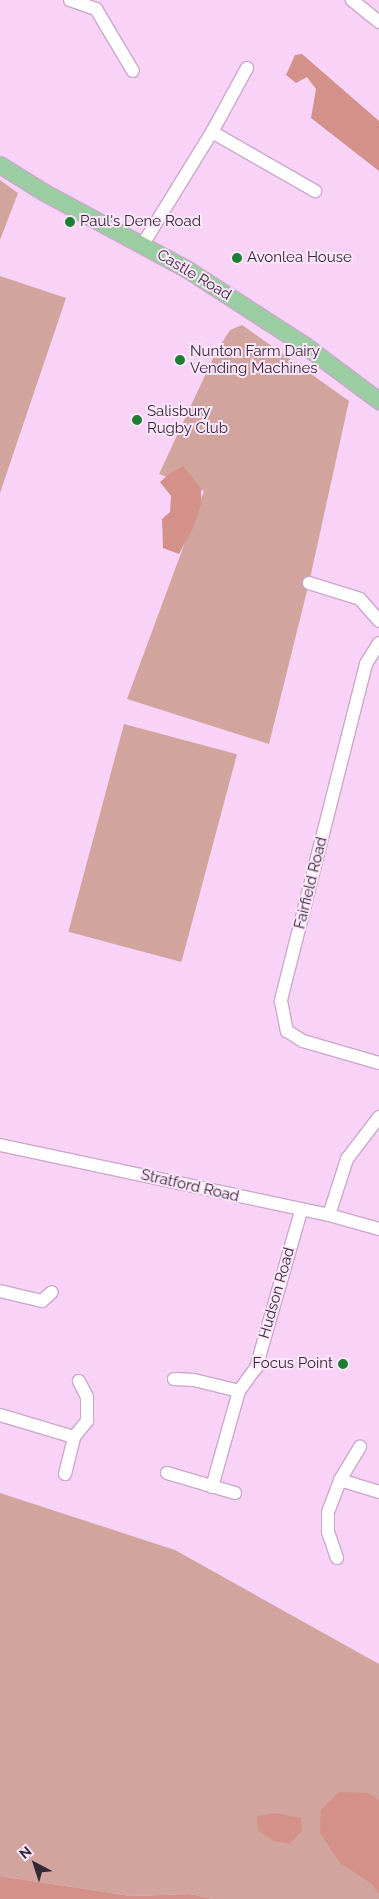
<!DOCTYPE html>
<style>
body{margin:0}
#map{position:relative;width:379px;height:1899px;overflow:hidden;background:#f8d3f7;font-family:Raleway,sans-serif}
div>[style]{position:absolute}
.green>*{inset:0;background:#d1a49e;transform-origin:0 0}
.forest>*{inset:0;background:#d39189}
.roads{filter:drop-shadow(1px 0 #cba8ca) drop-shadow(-1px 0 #cba8ca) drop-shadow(0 1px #cba8ca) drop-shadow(0 -1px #cba8ca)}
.minor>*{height:12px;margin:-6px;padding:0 6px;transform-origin:6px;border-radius:6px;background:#fff}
.major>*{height:16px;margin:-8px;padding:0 8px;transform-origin:8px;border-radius:8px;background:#9acda1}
.dots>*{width:14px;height:14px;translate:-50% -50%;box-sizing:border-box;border:2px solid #fce6fb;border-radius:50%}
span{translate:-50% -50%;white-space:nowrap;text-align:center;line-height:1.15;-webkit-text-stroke:4px #fce6fb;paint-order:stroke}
.poi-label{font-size:15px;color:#362835}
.left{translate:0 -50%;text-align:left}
.right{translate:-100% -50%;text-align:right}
.street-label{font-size:15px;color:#362835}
.north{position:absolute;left:10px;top:1839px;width:50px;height:50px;-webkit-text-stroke:4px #fce6fb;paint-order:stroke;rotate:320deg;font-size:14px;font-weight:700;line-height:20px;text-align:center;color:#362835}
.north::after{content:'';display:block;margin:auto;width:18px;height:22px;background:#362835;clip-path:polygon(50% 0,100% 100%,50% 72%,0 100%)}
</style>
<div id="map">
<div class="green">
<div style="clip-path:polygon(0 180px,18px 193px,0 240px)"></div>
<div style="clip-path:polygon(0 276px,66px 298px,0 493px)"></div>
<div style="clip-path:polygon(242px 325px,349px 401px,309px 583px,269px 744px,127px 699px,204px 491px,159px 474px,216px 352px,230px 330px)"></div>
<div style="left:124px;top:724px;width:117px;height:215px;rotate:15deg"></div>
<div style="clip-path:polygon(0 1493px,175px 1550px,379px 1664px,379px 1899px,213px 1899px,190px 1894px,131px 1896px,0 1876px)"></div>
</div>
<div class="forest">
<div style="clip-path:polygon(302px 54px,379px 121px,379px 171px,311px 118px,316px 89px,307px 77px,296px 83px,286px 75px,295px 55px)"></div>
<div style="clip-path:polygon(183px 466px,201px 488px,201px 504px,194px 526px,179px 554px,163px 548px,162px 519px,170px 512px,171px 496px,160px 482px,168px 475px)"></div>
<div style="clip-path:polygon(339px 1792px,369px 1793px,379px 1800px,379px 1894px,372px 1884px,340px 1863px,320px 1833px,321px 1810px)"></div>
<div style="clip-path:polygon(275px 1813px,301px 1818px,302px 1830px,290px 1844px,274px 1841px,258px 1831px,257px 1816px)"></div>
<div style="clip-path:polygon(0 1876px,131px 1896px,190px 1894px,213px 1899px,0 1899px)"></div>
</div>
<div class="roads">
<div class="minor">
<div style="left:70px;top:0;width:28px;rotate:19deg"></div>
<div style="left:96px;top:9px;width:72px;rotate:59.2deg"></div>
<div style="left:352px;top:0;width:35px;rotate:39deg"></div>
<div style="left:212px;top:132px;width:119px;rotate:29.8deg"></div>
<div style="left:143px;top:244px;width:132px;rotate:-58.4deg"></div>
<div style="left:212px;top:132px;width:73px;rotate:-61.3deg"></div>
<div style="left:309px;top:583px;width:53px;rotate:17.4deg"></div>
<div style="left:360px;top:599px;width:29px;rotate:49deg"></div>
<div style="left:379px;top:643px;width:25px;rotate:122deg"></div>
<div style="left:366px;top:664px;width:348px;rotate:104.2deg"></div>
<div style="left:281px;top:1001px;width:31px;rotate:79deg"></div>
<div style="left:287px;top:1031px;width:19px;rotate:32deg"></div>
<div style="left:303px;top:1041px;width:79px;rotate:16.1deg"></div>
<div style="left:0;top:1145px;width:336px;rotate:12deg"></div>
<div style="left:329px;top:1215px;width:52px;rotate:15.6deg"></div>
<div style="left:329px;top:1215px;width:59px;rotate:-72.2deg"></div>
<div style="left:347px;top:1159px;width:53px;rotate:-52.7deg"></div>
<div style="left:0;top:1291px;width:43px;rotate:13.4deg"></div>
<div style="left:42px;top:1301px;width:13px;rotate:-42deg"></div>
<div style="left:174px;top:1379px;width:20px;rotate:3deg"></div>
<div style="left:194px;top:1380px;width:46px;rotate:13.7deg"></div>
<div style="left:0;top:1415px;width:77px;rotate:16.6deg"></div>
<div style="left:74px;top:1437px;width:21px;rotate:-51deg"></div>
<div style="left:87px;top:1421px;width:24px;rotate:-90deg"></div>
<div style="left:87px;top:1397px;width:18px;rotate:-117deg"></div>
<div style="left:167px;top:1473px;width:71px;rotate:16.4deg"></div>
<div style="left:65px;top:1474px;width:38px;rotate:-76deg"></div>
<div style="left:340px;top:1480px;width:41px;rotate:17.1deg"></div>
<div style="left:212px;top:1487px;width:100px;rotate:-74.3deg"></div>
<div style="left:239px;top:1391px;width:29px;rotate:-54deg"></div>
<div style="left:256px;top:1368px;width:163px;rotate:-74deg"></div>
<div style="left:337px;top:1558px;width:28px;rotate:-109deg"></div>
<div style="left:328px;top:1532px;width:20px;rotate:-90deg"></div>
<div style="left:328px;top:1512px;width:34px;rotate:-69deg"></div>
<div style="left:340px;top:1480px;width:39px;rotate:-59deg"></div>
</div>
<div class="major">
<div style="left:0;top:165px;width:53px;rotate:31.9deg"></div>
<div style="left:45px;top:193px;width:162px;rotate:28.3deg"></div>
<div style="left:188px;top:270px;width:138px;rotate:32.9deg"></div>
<div style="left:304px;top:345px;width:94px;rotate:36.7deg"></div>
</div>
</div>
<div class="dots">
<div style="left:70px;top:222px;background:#1c7f33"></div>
<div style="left:237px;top:258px;background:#1c7f33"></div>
<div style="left:180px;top:360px;background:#1c7f33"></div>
<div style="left:137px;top:420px;background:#1c7f33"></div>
<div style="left:343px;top:1364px;background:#1c7f33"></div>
</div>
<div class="poi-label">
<span class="left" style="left:80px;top:222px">Paul's Dene Road</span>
<span class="left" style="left:247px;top:258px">Avonlea House</span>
<span class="left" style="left:190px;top:360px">Nunton Farm Dairy<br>Vending Machines</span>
<span class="left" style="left:147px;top:420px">Salisbury<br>Rugby Club</span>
<span class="right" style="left:333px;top:1364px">Focus Point</span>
</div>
<div class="street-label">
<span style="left:194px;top:275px;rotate:31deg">Castle Road</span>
<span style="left:311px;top:883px;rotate:-76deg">Fairfield Road</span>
<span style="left:190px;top:1186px;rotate:13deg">Stratford Road</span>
<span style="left:277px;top:1293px;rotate:-74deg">Hudson Road</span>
</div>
<div class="north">N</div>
</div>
